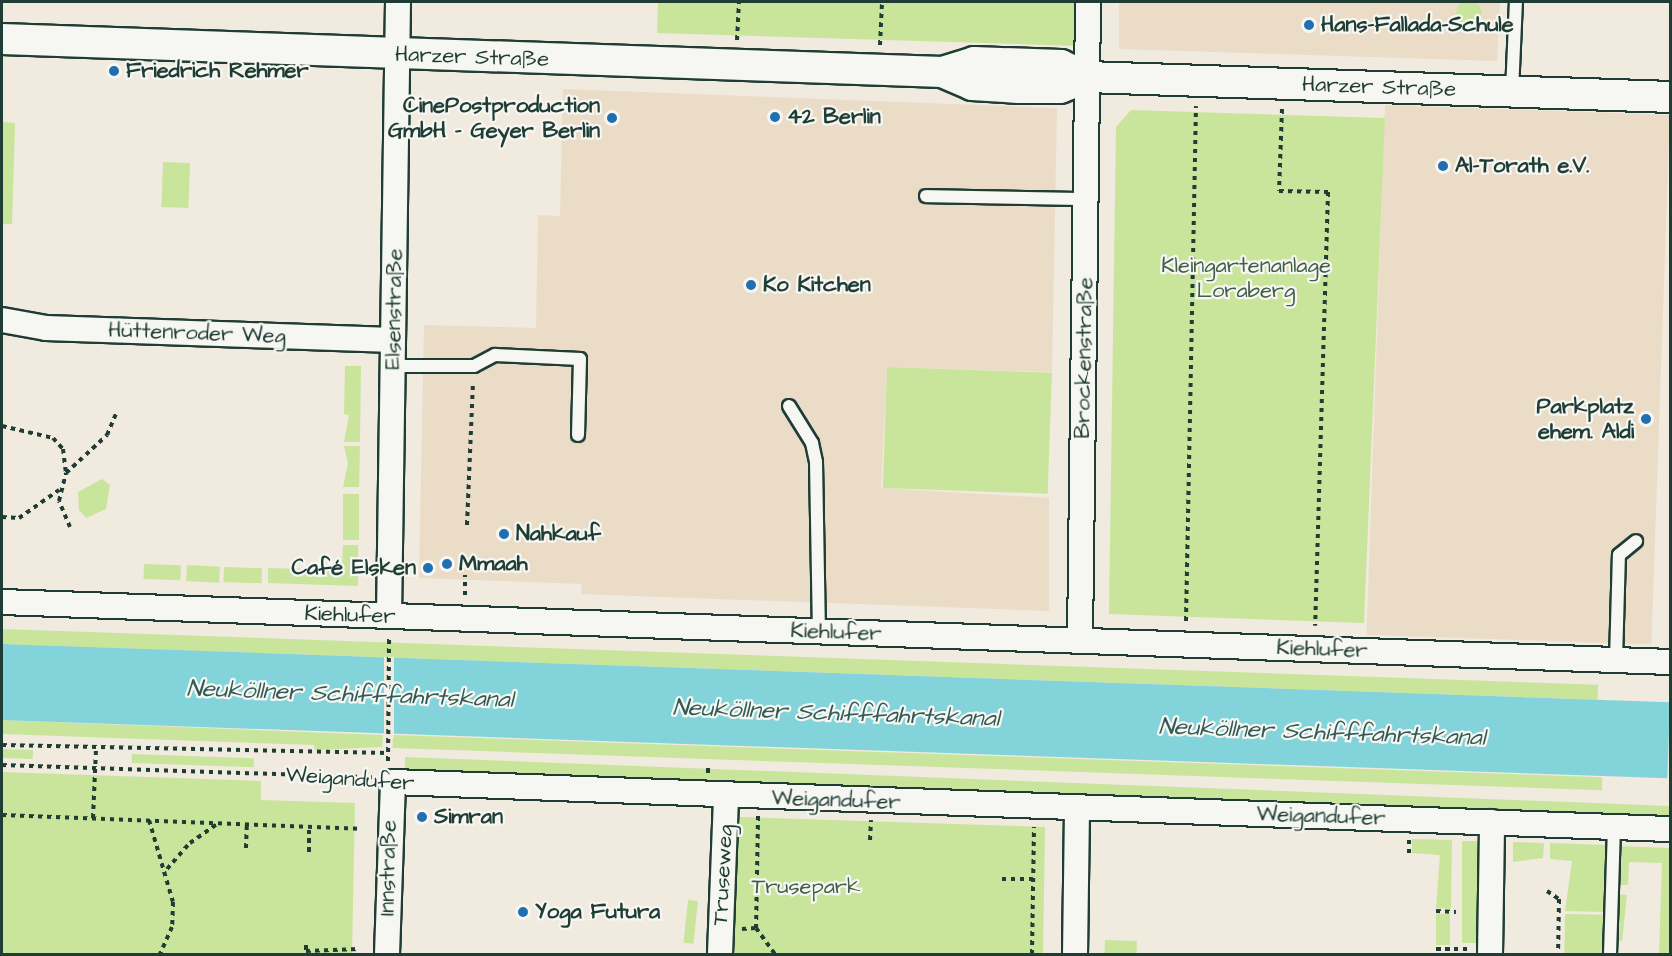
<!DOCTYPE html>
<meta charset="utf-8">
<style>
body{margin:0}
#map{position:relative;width:1672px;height:956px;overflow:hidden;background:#f1eade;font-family:"Architects Daughter",sans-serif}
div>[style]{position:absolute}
.built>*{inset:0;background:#ebdcc7;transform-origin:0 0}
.green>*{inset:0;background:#c9e59c;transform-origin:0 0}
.round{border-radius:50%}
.water>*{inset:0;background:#82d4da;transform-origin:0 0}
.pier>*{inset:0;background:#f1eade;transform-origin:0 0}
.path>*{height:4px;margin-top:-2px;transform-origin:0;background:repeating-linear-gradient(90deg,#1f3d34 0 4.5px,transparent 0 9px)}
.roads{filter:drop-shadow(2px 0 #1f3d34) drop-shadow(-2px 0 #1f3d34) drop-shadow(0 2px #1f3d34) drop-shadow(0 -2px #1f3d34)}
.service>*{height:12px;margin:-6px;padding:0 6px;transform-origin:6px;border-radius:6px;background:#f6f6f2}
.minor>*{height:24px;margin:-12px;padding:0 12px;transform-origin:12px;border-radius:12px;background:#f6f6f2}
.tertiary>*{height:30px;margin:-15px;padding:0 15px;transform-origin:15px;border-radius:15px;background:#f6f6f2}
.dots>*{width:16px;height:16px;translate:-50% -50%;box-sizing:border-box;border:3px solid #f6f6f2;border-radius:50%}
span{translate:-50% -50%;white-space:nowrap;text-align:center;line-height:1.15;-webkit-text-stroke:4.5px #f6f6f2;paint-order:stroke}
.poi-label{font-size:22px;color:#1f3d34;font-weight:700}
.left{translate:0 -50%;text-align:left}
.right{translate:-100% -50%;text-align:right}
.street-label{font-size:22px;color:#1f3d34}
.park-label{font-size:22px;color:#415f49}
.water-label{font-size:24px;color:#335b55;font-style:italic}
.frame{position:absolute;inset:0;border:3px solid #1f3d34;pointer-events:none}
</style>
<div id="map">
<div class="built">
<div style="clip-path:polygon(1119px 2px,1500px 2px,1497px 61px,1119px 49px)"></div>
<div style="clip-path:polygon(563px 89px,1057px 108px,1052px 372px,887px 367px,881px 488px,1049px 498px,1049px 611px,581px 594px,582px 584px,419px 578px,424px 325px,536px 328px,538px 215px,560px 216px)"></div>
<div style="left:1385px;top:105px;width:285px;height:530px;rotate:2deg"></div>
</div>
<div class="green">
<div class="round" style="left:1456px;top:1px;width:26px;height:26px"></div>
<div style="clip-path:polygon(658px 2px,1080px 2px,1079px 46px,657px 33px)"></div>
<div style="clip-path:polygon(1131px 110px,1385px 118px,1364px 623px,1109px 614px,1116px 127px)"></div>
<div style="clip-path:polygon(2px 122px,15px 123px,12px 224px,2px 224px)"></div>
<div style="left:163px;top:162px;width:27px;height:45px;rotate:2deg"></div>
<div style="clip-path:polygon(345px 366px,361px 366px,360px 442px,344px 442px,349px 415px,344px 414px)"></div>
<div style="left:887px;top:367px;width:165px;height:121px;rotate:2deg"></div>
<div style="clip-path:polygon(344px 446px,360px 446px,359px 487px,343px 487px,348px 463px)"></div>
<div style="clip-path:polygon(102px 479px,110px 485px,106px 509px,86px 518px,79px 510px,78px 492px)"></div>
<div style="left:343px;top:494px;width:16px;height:46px"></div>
<div style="clip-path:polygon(343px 545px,358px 545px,358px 586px,268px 583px,268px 568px,342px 570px)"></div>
<div style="left:144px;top:564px;width:37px;height:15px;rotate:2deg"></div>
<div style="left:187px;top:565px;width:33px;height:16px;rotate:3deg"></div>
<div style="left:224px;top:567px;width:38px;height:15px;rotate:2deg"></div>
<div style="left:2px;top:629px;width:1597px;height:15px;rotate:2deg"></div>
<div style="clip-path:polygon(2px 720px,383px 735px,382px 747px,315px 750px,314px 745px,2px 734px)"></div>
<div style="left:393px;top:735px;width:1210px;height:13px;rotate:2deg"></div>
<div style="left:2px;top:749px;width:31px;height:9px;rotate:2deg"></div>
<div style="left:132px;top:754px;width:122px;height:9px;rotate:2deg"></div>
<div style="clip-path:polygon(405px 757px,1670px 806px,1670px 816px,405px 772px)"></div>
<div style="clip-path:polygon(2px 772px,261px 781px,261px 800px,355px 803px,352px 954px,2px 954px)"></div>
<div style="clip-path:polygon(738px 817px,1045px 827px,1043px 954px,730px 954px,727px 916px,735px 914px)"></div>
<div style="clip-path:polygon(1412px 839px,1452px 840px,1451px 909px,1436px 908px,1440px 855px,1412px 853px)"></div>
<div style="left:1462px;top:841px;width:15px;height:102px"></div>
<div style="clip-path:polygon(1513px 842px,1544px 843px,1543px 858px,1513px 862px)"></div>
<div style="clip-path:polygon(1550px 843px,1609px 845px,1606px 912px,1565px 911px,1572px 861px,1550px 859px)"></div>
<div style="clip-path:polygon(1618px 846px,1670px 848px,1670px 954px,1659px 954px,1662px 863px,1629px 862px,1628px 885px,1617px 885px)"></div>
<div style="left:1617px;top:894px;width:10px;height:46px;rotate:6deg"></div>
<div style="left:688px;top:900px;width:10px;height:43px;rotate:6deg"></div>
<div style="left:1436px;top:914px;width:14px;height:31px"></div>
<div style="left:1565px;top:914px;width:41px;height:40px;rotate:1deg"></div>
<div style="left:1105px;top:940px;width:32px;height:14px;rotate:2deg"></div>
</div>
<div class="water">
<div style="left:2px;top:644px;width:1669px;height:76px;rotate:2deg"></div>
</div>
<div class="pier">
<div style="left:384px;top:657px;width:10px;height:81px"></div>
</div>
<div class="path">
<div style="left:737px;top:40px;width:38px;rotate:-87deg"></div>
<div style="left:880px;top:45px;width:43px;rotate:-87.3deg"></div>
<div style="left:1282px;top:109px;width:82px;rotate:92.1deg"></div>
<div style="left:1279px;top:191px;width:49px;rotate:1.2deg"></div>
<div style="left:1328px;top:192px;width:434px;rotate:91.7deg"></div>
<div style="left:2px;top:426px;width:52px;rotate:13.2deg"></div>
<div style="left:53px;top:438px;width:15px;rotate:48deg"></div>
<div style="left:63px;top:449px;width:24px;rotate:83deg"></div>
<div style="left:2px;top:517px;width:17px;rotate:3deg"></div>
<div style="left:19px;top:518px;width:49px;rotate:-35deg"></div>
<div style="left:467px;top:525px;width:143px;rotate:-87.6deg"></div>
<div style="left:70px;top:527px;width:28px;rotate:-113deg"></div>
<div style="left:59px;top:501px;width:29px;rotate:-76deg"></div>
<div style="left:66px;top:473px;width:56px;rotate:-42.8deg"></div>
<div style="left:107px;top:435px;width:23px;rotate:-67deg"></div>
<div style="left:465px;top:595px;width:20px;rotate:-90deg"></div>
<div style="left:1186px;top:621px;width:515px;rotate:-88.89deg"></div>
<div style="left:2px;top:745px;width:386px;rotate:1.2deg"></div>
<div style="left:388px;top:761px;width:124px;rotate:-89.5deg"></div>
<div style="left:2px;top:765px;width:370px;rotate:1.9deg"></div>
<div style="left:708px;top:773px;width:9px;rotate:-90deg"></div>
<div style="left:2px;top:815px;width:358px;rotate:2.2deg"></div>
<div style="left:758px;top:816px;width:112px;rotate:91deg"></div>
<div style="left:756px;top:928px;width:32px;rotate:54deg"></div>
<div style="left:93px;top:818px;width:70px;rotate:-87.5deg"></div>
<div style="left:149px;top:820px;width:85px;rotate:73.7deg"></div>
<div style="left:173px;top:902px;width:25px;rotate:92deg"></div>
<div style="left:172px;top:927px;width:30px;rotate:114deg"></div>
<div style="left:870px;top:840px;width:20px;rotate:-87deg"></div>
<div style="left:246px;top:848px;width:23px;rotate:-88deg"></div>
<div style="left:309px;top:852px;width:25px;rotate:-90deg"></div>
<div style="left:1409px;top:853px;width:14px;rotate:-90deg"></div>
<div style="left:167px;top:869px;width:35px;rotate:-49deg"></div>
<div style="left:190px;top:843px;width:35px;rotate:-35deg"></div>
<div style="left:1002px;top:879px;width:31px"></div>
<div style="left:1547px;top:891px;width:14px;rotate:34deg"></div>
<div style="left:1559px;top:899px;width:55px;rotate:91deg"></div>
<div style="left:1436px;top:911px;width:20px;rotate:3deg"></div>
<div style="left:742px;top:929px;width:14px;rotate:-4deg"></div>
<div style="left:306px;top:945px;width:6px;rotate:90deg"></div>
<div style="left:306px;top:951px;width:53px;rotate:-2.2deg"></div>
<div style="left:1436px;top:949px;width:32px"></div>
<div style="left:1032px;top:954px;width:127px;rotate:-89.1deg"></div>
</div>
<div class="roads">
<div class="service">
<div style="left:1512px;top:92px;width:90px;rotate:-87.5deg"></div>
<div style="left:926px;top:196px;width:160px;rotate:1.1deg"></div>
<div style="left:393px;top:366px;width:81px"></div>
<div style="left:474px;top:366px;width:24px;rotate:-28deg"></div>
<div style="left:495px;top:355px;width:85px;rotate:2.7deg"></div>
<div style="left:580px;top:359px;width:76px;rotate:91.5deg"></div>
<div style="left:789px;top:406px;width:44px;rotate:58.1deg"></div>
<div style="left:812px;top:443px;width:19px;rotate:78deg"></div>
<div style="left:816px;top:462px;width:169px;rotate:89deg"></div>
<div style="left:1616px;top:660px;width:105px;rotate:-88.4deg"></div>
<div style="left:1619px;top:555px;width:22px;rotate:-39deg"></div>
<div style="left:1610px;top:954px;width:127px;rotate:-88.2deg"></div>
</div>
<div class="minor">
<div style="left:2px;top:320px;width:45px;rotate:10.3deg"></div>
<div style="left:46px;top:328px;width:347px;rotate:2deg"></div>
<div style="left:2px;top:602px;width:1669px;rotate:2.06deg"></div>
<div style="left:389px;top:616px;width:614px;rotate:-89.16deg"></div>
<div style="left:1080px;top:640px;width:638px;rotate:-89.28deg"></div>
<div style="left:387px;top:954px;width:172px;rotate:-88deg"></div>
<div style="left:393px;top:782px;width:1278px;rotate:2.11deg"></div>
<div style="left:720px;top:954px;width:158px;rotate:-87.8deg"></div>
<div style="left:1075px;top:954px;width:146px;rotate:-89.2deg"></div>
<div style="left:1490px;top:954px;width:132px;rotate:-89.1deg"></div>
</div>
<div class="tertiary">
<div style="left:2px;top:39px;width:941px;rotate:2.01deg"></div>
<div style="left:942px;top:72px;width:34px;rotate:-17deg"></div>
<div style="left:974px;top:62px;width:87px;rotate:2deg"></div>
<div style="left:1061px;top:65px;width:29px;rotate:25deg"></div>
<div style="left:942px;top:72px;width:33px;rotate:23deg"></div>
<div style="left:972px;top:85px;width:47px;rotate:3.7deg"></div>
<div style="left:1019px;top:88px;width:41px"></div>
<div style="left:1060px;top:88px;width:29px;rotate:-22deg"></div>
<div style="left:1087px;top:77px;width:583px;rotate:1.96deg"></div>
</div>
</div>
<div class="dots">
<div style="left:1309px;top:25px;background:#1f6fb2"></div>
<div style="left:114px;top:71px;background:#1f6fb2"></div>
<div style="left:775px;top:117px;background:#1f6fb2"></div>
<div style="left:612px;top:118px;background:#1f6fb2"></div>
<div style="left:1443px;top:166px;background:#1f6fb2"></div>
<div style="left:751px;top:285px;background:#1f6fb2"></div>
<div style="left:1646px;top:419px;background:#1f6fb2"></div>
<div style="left:504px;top:534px;background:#1f6fb2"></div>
<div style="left:447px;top:564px;background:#1f6fb2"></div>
<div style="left:428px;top:568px;background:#1f6fb2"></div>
<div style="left:422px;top:817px;background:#1f6fb2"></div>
<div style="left:523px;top:912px;background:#1f6fb2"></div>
</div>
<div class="poi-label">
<span class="left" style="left:1321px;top:25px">Hans-Fallada-Schule</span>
<span class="left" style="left:126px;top:71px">Friedrich Rehmer</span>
<span class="right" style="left:600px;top:118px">CinePostproduction<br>GmbH - Geyer Berlin</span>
<span class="left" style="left:787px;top:117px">42 Berlin</span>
<span class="left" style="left:1455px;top:166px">Al-Torath e.V.</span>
<span class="left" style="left:763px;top:285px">Ko Kitchen</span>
<span class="right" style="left:1634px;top:419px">Parkplatz<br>ehem. Aldi</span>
<span class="left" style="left:516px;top:534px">Nahkauf</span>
<span class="left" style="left:459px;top:564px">Mmaah</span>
<span class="right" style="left:416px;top:568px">Café Elsken</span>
<span class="left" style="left:434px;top:817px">Simran</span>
<span class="left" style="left:535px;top:912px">Yoga Futura</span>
</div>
<div class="street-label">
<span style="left:472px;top:57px;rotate:2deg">Harzer Straße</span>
<span style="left:1379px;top:87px;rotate:2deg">Harzer Straße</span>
<span style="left:394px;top:309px;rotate:-89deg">Elsenstraße</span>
<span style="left:197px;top:333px;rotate:2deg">Hüttenroder Weg</span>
<span style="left:1084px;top:358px;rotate:-89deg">Brockenstraße</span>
<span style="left:350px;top:615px;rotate:2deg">Kiehlufer</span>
<span style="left:836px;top:632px;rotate:2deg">Kiehlufer</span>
<span style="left:1322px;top:649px;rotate:2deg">Kiehlufer</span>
<span style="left:350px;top:779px;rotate:4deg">Weigandufer</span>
<span style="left:836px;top:800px;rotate:2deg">Weigandufer</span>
<span style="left:1321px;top:816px;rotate:2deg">Weigandufer</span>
<span style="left:388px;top:868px;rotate:-89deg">Innstraße</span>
<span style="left:723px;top:875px;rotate:-87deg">Truseweg</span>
</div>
<div class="park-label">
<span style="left:1246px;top:278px">Kleingartenanlage<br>Loraberg</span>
<span style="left:806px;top:887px">Trusepark</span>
</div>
<div class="water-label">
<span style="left:350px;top:695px;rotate:2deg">Neuköllner Schifffahrtskanal</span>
<span style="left:836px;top:714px;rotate:2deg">Neuköllner Schifffahrtskanal</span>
<span style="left:1322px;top:733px;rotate:2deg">Neuköllner Schifffahrtskanal</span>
</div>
<div class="frame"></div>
</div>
